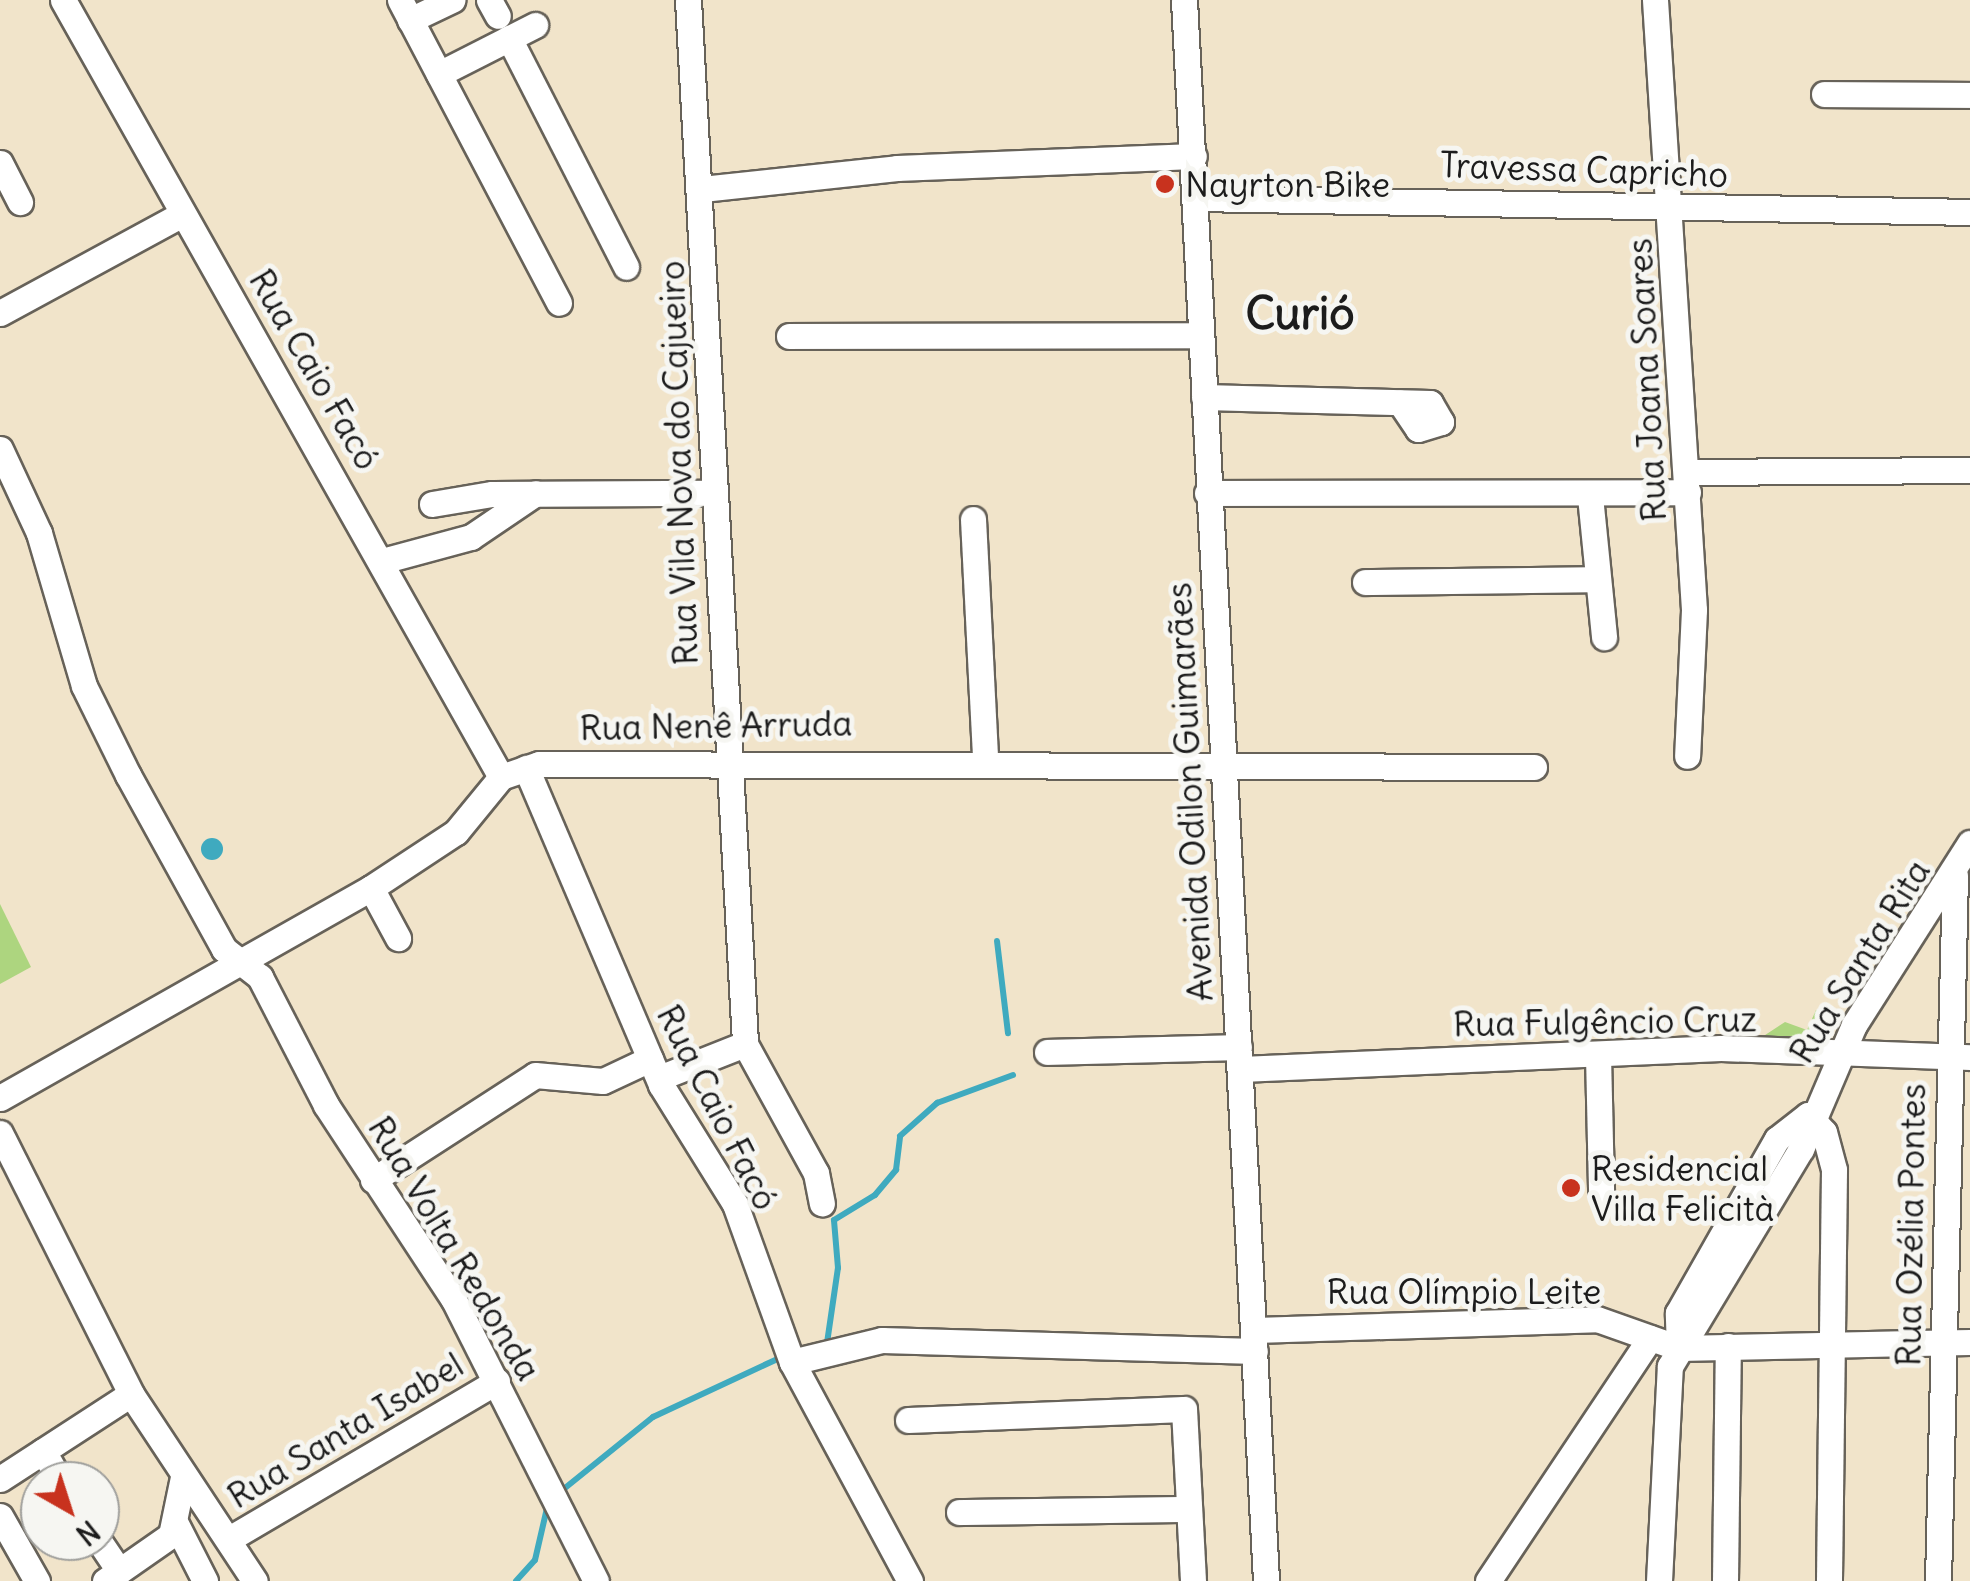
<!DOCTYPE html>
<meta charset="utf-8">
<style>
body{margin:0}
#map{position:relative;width:1970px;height:1581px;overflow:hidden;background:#f1e4ca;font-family:Delius,sans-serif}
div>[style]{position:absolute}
.green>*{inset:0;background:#add57f}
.water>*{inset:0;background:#3faabf}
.round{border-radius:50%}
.stream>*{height:6px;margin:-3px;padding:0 3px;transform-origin:3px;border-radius:3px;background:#3faabf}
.roads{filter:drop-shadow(2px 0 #676259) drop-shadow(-2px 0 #676259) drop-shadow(0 2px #676259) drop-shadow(0 -2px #676259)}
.minor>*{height:25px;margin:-12.5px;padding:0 12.5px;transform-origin:12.5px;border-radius:12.5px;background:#fff}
.dots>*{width:28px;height:28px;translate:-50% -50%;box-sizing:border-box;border:5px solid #f6f6f2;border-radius:50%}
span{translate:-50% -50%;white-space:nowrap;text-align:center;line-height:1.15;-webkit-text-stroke:10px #f6f6f2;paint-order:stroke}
.street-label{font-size:35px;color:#1c1c1c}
.poi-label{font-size:35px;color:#1c1c1c}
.left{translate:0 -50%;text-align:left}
.district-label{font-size:45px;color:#1c1c1c;font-weight:700}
.north{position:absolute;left:20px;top:1461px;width:100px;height:100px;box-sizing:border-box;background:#f6f6f2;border:2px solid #9f9f9c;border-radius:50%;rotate:141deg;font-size:28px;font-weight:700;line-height:40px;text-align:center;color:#1c1c1c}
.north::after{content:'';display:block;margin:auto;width:35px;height:45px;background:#c8321e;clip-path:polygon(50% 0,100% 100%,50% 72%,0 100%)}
</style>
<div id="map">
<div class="green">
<div style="clip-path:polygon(0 904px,31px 967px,0 984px)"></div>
<div style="clip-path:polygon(1816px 1010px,1826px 1011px,1827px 1034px,1759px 1039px,1785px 1022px,1807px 1030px)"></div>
</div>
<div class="water">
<div class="round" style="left:201px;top:838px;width:22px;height:22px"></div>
</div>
<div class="stream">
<div style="left:997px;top:941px;width:93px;rotate:83.2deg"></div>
<div style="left:827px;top:1343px;width:76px;rotate:-81.7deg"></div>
<div style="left:838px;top:1268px;width:48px;rotate:-94.8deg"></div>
<div style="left:834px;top:1220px;width:48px;rotate:-31.4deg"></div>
<div style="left:875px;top:1195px;width:33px;rotate:-50deg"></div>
<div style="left:896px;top:1170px;width:34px;rotate:-83deg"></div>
<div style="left:900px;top:1136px;width:50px;rotate:-41.7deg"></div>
<div style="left:937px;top:1103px;width:81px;rotate:-20.2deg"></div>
<div style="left:565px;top:1488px;width:113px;rotate:-38.9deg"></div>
<div style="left:653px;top:1417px;width:135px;rotate:-25deg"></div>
<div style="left:516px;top:1581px;width:28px;rotate:-48deg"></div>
<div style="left:535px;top:1560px;width:53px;rotate:-77deg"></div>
</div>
<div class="roads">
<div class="minor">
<div style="left:63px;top:0;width:892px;rotate:60.59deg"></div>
<div style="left:400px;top:0;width:342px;rotate:62.3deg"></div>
<div style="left:489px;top:0;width:18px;rotate:61deg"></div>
<div style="left:688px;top:0;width:1046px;rotate:86.87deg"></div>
<div style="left:745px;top:1044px;width:147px;rotate:61.2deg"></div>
<div style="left:816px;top:1173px;width:31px;rotate:79deg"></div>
<div style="left:1184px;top:0;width:1583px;rotate:87.03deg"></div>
<div style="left:1655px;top:0;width:611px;rotate:86.34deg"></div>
<div style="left:1694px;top:610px;width:146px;rotate:92.7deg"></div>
<div style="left:410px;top:20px;width:47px;rotate:-25.5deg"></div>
<div style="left:509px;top:38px;width:257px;rotate:62.9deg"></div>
<div style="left:439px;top:74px;width:108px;rotate:-27deg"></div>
<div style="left:1824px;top:94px;width:146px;rotate:0.4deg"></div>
<div style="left:0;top:163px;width:44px;rotate:62.9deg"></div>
<div style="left:702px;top:189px;width:196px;rotate:-6.1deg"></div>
<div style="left:897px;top:168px;width:297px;rotate:-2.3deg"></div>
<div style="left:1195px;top:198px;width:775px;rotate:1.03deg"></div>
<div style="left:0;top:313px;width:207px;rotate:-28.5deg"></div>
<div style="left:789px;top:336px;width:412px;rotate:-0.1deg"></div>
<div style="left:1204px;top:397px;width:226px;rotate:1.5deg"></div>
<div style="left:1430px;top:403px;width:22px;rotate:60deg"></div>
<div style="left:1441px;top:422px;width:24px;rotate:163deg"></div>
<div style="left:1418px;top:429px;width:32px;rotate:-124deg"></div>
<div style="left:0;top:449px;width:93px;rotate:65.1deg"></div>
<div style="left:39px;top:533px;width:159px;rotate:73.6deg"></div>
<div style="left:84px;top:686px;width:99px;rotate:63.7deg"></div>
<div style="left:128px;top:775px;width:199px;rotate:61.1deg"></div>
<div style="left:224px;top:949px;width:46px;rotate:37.9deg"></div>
<div style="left:260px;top:977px;width:144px;rotate:62.7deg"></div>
<div style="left:326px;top:1105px;width:231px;rotate:56.7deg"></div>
<div style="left:453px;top:1298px;width:317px;rotate:63.2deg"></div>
<div style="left:1687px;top:472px;width:283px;rotate:-0.4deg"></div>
<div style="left:1207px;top:493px;width:481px;rotate:-0.1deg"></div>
<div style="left:1590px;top:496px;width:142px;rotate:84.3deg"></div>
<div style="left:432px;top:504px;width:61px;rotate:-9.5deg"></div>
<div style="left:492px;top:494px;width:219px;rotate:-0.3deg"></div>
<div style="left:973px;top:519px;width:240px;rotate:87.1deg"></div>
<div style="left:382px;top:561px;width:92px;rotate:-15.1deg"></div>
<div style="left:471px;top:537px;width:78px;rotate:-34.1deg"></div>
<div style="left:1365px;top:582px;width:232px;rotate:-0.7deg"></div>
<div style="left:526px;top:768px;width:345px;rotate:66.9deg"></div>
<div style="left:661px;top:1085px;width:140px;rotate:58.1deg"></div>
<div style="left:735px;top:1204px;width:168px;rotate:70.2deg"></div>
<div style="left:792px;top:1362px;width:249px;rotate:61.7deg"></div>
<div style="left:371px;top:888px;width:57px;rotate:61.6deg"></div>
<div style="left:1047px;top:1052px;width:192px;rotate:-1.5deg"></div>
<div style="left:1598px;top:1055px;width:136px;rotate:88.7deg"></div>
<div style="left:1241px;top:1069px;width:480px;rotate:-2.5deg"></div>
<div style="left:1721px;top:1048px;width:249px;rotate:2.1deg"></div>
<div style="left:659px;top:1078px;width:92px;rotate:-21.6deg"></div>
<div style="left:0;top:1098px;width:426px;rotate:-29.5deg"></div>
<div style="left:371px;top:888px;width:102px;rotate:-33.4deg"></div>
<div style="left:456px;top:832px;width:71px;rotate:-50.7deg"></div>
<div style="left:501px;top:777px;width:40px;rotate:-18.9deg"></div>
<div style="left:539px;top:764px;width:995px;rotate:0.17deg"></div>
<div style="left:1808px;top:1115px;width:23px;rotate:47deg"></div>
<div style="left:1824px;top:1132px;width:39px;rotate:75deg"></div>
<div style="left:1834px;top:1170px;width:411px;rotate:90.7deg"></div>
<div style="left:0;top:1133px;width:292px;rotate:63.3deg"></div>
<div style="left:131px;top:1394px;width:224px;rotate:56.5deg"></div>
<div style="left:373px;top:1180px;width:193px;rotate:-32.9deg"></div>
<div style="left:535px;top:1075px;width:68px;rotate:5deg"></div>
<div style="left:603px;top:1081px;width:52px;rotate:-25.1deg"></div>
<div style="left:1255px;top:1330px;width:342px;rotate:-1.8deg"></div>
<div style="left:1597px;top:1319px;width:87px;rotate:19.5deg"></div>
<div style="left:1679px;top:1348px;width:291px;rotate:-1.2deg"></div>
<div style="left:1679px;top:1348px;width:35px;rotate:-92deg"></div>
<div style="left:1678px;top:1313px;width:200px;rotate:-60.4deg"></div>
<div style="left:1777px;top:1139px;width:39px;rotate:-38deg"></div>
<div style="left:792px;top:1362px;width:93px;rotate:-13.7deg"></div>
<div style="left:882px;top:1340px;width:373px;rotate:1.7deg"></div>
<div style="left:908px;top:1420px;width:276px;rotate:-2.3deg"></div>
<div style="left:1184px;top:1409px;width:172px;rotate:87deg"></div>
<div style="left:43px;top:1451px;width:34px;rotate:60deg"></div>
<div style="left:0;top:1479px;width:156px;rotate:-33deg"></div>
<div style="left:959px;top:1512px;width:227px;rotate:-0.8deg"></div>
<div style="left:0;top:1516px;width:75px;rotate:60.4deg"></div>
<div style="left:176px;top:1524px;width:64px;rotate:63deg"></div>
<div style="left:229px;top:1539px;width:311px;rotate:-30.5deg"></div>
<div style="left:99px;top:1541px;width:36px;rotate:56deg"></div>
<div style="left:105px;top:1581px;width:80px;rotate:-34.9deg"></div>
<div style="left:171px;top:1535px;width:59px;rotate:-78.3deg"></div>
<div style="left:1488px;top:1581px;width:292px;rotate:-56.3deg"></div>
<div style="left:1659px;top:1581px;width:215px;rotate:-87.1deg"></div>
<div style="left:1670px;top:1366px;width:253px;rotate:-58.9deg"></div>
<div style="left:1801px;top:1149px;width:135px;rotate:-66.9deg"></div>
<div style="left:1854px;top:1025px;width:216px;rotate:-57.5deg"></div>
<div style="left:1725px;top:1581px;width:235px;rotate:-89.3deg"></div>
<div style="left:1938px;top:1581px;width:706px;rotate:-88.62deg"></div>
</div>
</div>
<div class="dots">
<div style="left:1165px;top:184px;background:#c8321e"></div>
<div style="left:1571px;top:1188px;background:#c8321e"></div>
</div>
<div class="street-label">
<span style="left:1584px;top:169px;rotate:2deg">Travessa Capricho</span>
<span style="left:315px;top:369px;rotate:60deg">Rua Caio Facó</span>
<span style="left:1646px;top:380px;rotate:-93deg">Rua Joana Soares</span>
<span style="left:678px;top:463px;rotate:-92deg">Rua Vila Nova do Cajueiro</span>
<span style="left:716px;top:725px;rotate:-1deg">Rua Nenê Arruda</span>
<span style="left:1189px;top:792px;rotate:-93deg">Avenida Odilon Guimarães</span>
<span style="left:1859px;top:961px;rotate:-58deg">Rua Santa Rita</span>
<span style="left:1605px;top:1021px;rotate:-1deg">Rua Fulgêncio Cruz</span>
<span style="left:718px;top:1107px;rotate:63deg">Rua Caio Facó</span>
<span style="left:1910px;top:1225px;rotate:-89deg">Rua Ozélia Pontes</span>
<span style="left:455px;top:1248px;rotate:59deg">Rua Volta Redonda</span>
<span style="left:1464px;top:1291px">Rua Olímpio Leite</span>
<span style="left:345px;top:1430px;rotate:-31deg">Rua Santa Isabel</span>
</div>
<div class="poi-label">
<span class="left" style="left:1185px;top:184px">Nayrton Bike</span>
<span class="left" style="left:1591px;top:1188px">Residencial<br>Villa Felicità</span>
</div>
<div class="district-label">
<span style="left:1300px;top:314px">Curió</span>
</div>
<div class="north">N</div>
</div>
